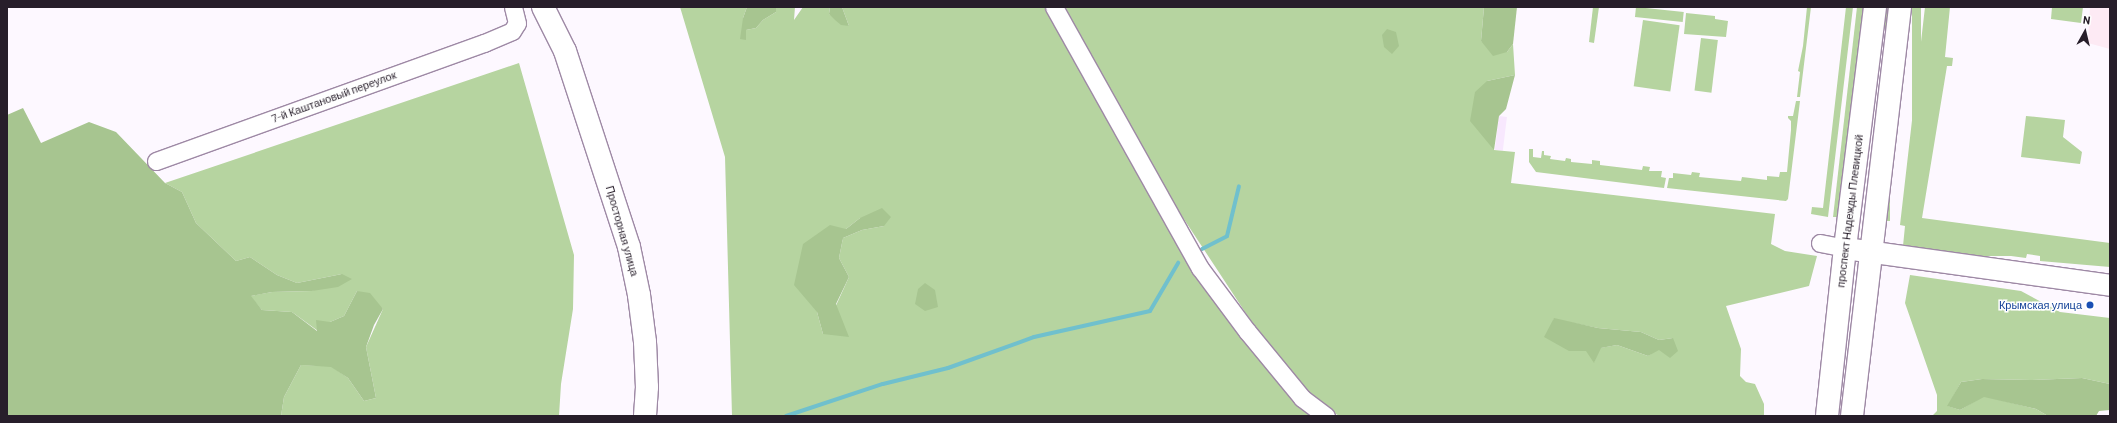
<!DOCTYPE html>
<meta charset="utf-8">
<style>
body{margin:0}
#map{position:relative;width:2117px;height:423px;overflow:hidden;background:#fdf8ff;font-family:Barlow,sans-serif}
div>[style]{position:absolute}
.built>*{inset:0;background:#f8e8fe;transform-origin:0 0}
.education>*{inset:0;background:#fdeaf4}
.green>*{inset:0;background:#b6d4a0;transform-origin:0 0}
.forest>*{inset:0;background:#a7c590}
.stream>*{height:4px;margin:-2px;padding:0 2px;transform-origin:2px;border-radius:2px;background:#70c0cd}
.roads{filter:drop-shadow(1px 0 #9e89a5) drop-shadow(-1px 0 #9e89a5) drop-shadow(0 1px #9e89a5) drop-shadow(0 -1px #9e89a5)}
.minor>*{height:17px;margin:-8.5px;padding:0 8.5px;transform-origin:8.5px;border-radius:8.5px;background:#fff}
.tertiary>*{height:21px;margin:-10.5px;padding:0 10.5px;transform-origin:10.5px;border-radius:10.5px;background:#fff}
.secondary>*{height:22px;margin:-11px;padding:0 11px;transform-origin:11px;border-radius:11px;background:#fff}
.dots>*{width:11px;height:11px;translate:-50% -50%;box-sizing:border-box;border:2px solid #fff;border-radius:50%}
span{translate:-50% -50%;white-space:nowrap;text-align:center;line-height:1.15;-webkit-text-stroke:3px #fff;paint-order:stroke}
.street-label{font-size:11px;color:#271e2a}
.transit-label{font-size:11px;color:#164399}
.right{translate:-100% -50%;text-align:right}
.frame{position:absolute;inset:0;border:8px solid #271e2a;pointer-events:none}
.north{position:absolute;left:2065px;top:12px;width:40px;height:40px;-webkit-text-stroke:3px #fff;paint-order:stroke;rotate:8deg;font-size:11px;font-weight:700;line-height:16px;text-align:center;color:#271e2a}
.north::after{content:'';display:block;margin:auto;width:14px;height:18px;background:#271e2a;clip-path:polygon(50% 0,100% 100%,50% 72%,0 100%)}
</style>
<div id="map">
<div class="built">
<div style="left:1499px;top:116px;width:8px;height:34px;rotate:7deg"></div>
</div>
<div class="education">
<div style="clip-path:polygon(2090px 7px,2110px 7px,2110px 49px,2088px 43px)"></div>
</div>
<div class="green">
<div style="clip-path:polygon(evenodd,680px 7px,747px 7px,743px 18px,746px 40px,746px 30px,756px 28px,763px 20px,776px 12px,776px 7px,795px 7px,794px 20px,803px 7px,830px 7px,829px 14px,849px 26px,842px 7px,1046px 7px,1229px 316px,1307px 413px,1314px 416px,732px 416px,725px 157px,680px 7px,860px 218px,884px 226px,862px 230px,843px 238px,839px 258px,849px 277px,823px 334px,817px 312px,846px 229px,860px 218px)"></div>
<div style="clip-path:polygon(evenodd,1061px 7px,1484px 7px,1481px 41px,1507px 52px,1513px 44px,1515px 75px,1487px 81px,1494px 150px,1515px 152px,1511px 183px,1775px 214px,1771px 244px,1785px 251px,1817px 256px,1809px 286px,1726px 306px,1741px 349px,1740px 376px,1746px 382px,1755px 384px,1764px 404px,1764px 416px,1340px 416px,1327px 410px,1307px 393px,1280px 364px,1245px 312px,1149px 166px,1061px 7px,1553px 319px,1598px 328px,1641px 332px,1659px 340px,1673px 338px,1648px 356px,1617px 345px,1600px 348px,1594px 362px,1587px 350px,1553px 319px)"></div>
<div style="clip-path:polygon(1593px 7px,1599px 7px,1594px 43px,1589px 42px)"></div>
<div style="left:1636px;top:7px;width:48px;height:10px;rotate:6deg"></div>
<div style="clip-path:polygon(1807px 7px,1811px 7px,1800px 97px,1797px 97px,1800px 72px,1798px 71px,1803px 46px)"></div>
<div style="clip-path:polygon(1846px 7px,1853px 7px,1828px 217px,1811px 214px,1812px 207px,1823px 208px)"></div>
<div style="clip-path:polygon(1857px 7px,1864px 7px,1838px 217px,1833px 217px)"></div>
<div style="left:1885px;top:7px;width:5px;height:214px"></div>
<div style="left:1912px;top:7px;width:9px;height:219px"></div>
<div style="clip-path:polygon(1925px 7px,1950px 7px,1945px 57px,1953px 58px,1952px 66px,1947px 66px,1922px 218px,2110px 243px,2110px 267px,2040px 261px,2040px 256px,2027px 254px,2026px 258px,2011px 256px,1968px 256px,1903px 246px,1905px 226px,1900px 225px)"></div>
<div style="clip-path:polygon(2052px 7px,2083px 7px,2081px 23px,2051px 19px)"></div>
<div style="clip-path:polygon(1686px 13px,1715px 16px,1715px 19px,1728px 21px,1726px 37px,1684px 34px)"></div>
<div style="left:1643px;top:20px;width:37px;height:67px;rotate:8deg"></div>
<div style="left:1701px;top:38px;width:17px;height:53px;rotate:7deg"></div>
<div style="clip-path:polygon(519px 63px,574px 255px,573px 309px,561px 384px,559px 416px,281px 416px,284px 397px,301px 365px,331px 366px,348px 378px,364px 401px,376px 398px,366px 347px,383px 309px,357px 291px,344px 316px,330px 322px,318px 331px,292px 312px,262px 310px,250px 296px,272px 292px,312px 291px,342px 274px,297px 283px,277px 275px,250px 257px,236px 261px,196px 223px,182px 192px,165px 183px)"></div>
<div style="clip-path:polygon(1796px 101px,1800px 101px,1788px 199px,1786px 201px,1667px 188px,1669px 178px,1673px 178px,1673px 173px,1691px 175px,1692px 172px,1700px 173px,1699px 177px,1741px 181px,1742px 177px,1767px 180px,1767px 176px,1779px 177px,1780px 172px,1787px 172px,1791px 130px,1791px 121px,1788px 118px,1788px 116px,1793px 116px)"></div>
<div style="clip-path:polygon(2026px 116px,2065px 120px,2063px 137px,2082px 152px,2080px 164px,2021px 157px)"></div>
<div style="clip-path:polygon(1529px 149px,1533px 149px,1533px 157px,1541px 158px,1542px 151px,1544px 151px,1544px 155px,1551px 156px,1550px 159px,1565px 161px,1566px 158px,1571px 159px,1571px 162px,1592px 164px,1592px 160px,1600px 161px,1600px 165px,1642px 170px,1643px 166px,1650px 167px,1649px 171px,1662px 171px,1661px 177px,1666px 178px,1664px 188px,1536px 172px,1529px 162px)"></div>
<div style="clip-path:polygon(1910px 275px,2021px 291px,2060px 312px,2110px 318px,2110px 384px,2082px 378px,2031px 380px,1982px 379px,1961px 382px,1948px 406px,1960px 410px,1984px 396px,2036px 409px,2048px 416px,1932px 416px,1937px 411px,1937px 395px,1905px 303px)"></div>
</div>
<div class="forest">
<div style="clip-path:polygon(747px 7px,776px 7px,776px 12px,763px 20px,756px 28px,746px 30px,746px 40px,740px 39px,743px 18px)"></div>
<div style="clip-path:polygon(830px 7px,842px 7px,849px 26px,841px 25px,835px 20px,829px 14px)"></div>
<div style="clip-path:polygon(1484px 7px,1517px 7px,1513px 44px,1507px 52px,1493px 56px,1481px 41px)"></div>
<div style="clip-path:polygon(1387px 29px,1396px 32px,1399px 46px,1392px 54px,1384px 47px,1382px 35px)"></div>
<div style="clip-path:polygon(1515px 75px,1506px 109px,1499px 116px,1494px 150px,1470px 121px,1475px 92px,1487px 81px)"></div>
<div style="clip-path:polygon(23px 108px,41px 143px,89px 122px,116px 132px,165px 183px,182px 192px,196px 223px,236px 261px,250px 257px,277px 275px,297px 283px,342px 274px,352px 279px,338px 287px,312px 291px,272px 292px,251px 296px,262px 310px,292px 312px,317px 331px,316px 320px,330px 322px,344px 316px,357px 291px,370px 293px,383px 309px,374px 325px,366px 347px,376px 398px,364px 401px,348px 378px,331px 367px,301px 365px,284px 397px,281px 416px,7px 416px,7px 115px)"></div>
<div style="clip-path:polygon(882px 208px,891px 217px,884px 226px,862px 230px,843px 238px,839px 258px,849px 277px,836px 304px,849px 337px,823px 334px,817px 312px,794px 285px,803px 244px,830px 225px,846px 229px,860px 218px)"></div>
<div style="clip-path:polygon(925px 283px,935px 290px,938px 307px,925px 311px,915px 304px,918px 289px)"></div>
<div style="clip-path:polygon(1554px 318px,1598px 328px,1641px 332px,1659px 340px,1673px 338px,1678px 351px,1670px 358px,1659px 350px,1648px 356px,1617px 345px,1601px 348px,1594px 363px,1586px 351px,1569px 351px,1544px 337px)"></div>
<div style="clip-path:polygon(2082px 378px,2110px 384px,2110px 410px,2099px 411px,2096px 416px,2048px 416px,2036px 409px,1984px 397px,1960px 410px,1947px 406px,1961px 382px,1982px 379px,2031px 380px)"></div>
</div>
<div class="stream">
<div style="left:1202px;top:249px;width:28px;rotate:-27deg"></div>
<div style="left:1227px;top:236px;width:51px;rotate:-76.5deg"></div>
<div style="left:786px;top:416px;width:102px;rotate:-18.3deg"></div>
<div style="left:883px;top:384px;width:67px;rotate:-13.8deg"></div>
<div style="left:948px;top:368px;width:91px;rotate:-19.8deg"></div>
<div style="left:1034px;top:337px;width:119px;rotate:-12.6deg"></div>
<div style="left:1150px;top:311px;width:56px;rotate:-59.7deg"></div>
</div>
<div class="roads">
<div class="minor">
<div style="left:1054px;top:7px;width:299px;rotate:60.8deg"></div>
<div style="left:1200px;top:268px;width:79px;rotate:53.3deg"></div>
<div style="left:1247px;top:331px;width:87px;rotate:50.6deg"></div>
<div style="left:1302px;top:398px;width:30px;rotate:37deg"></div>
<div style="left:156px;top:161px;width:349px;rotate:-19.8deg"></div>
<div style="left:484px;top:43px;width:30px;rotate:-23deg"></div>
<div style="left:512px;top:31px;width:9px;rotate:-58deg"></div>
<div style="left:517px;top:23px;width:16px;rotate:-104deg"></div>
<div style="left:1820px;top:243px;width:25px;rotate:11deg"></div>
</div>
<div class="tertiary">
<div style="left:1845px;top:248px;width:268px;rotate:7.9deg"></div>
</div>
<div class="secondary">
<div style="left:543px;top:7px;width:49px;rotate:63.4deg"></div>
<div style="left:565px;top:51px;width:206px;rotate:71.9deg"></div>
<div style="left:629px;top:247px;width:49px;rotate:78.2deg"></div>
<div style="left:639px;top:295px;width:47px;rotate:82.7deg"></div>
<div style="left:645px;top:342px;width:45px;rotate:87.5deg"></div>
<div style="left:647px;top:387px;width:29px;rotate:94deg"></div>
<div style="left:1827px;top:416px;width:169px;rotate:-83.9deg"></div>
<div style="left:1845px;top:248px;width:243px;rotate:-82.9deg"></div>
<div style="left:1852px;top:416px;width:412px;rotate:-83.3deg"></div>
</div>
</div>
<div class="dots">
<div style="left:2090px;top:305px;background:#1a4fb4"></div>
</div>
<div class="street-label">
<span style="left:334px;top:97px;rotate:-20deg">7-й Каштановый переулок</span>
<span style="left:1850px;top:211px;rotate:-83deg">проспект Надежды Плевицкой</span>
<span style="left:622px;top:231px;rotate:74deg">Просторная улица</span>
</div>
<div class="transit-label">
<span class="right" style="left:2082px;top:305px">Крымская улица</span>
</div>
<div class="frame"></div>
<div class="north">N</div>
</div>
